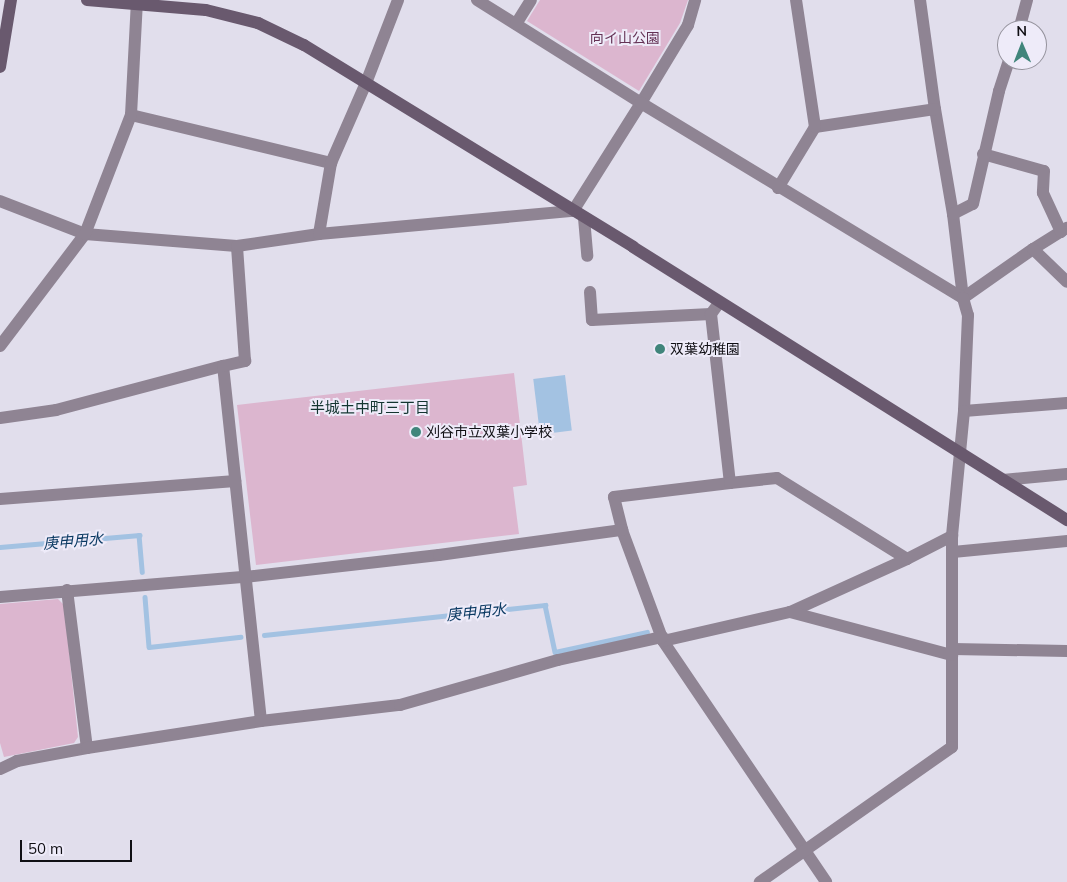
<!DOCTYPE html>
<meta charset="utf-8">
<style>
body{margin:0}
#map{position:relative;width:1067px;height:882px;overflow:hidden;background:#e1deec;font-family:Mulish,"Noto Sans JP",sans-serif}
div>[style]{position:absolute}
.green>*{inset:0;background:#dcb6cf}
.water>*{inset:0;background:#a3c2e2;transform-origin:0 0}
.stream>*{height:4.5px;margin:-2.25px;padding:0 2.25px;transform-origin:2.25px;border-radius:2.25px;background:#a3c2e2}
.street>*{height:12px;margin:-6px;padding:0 6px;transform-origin:6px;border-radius:6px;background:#8f8493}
.secondary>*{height:12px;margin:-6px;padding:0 6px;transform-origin:6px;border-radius:6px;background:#69596e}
.dots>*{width:14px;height:14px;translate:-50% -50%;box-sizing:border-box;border:2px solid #eeebf9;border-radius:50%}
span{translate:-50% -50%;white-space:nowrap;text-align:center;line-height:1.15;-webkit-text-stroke:4px #eeebf9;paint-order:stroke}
.park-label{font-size:14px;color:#643255}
.poi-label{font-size:14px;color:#100f14}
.left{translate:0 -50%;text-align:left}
.neighbourhood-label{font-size:15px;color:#133530}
.water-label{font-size:15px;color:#0a3962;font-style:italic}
.north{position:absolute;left:997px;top:20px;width:50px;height:50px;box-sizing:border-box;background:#eeebf9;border:1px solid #95939d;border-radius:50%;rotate:359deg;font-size:14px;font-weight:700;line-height:20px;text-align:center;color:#100f14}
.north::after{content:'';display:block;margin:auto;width:18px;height:22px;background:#40857b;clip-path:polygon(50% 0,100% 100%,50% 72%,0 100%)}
.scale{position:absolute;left:20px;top:840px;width:112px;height:22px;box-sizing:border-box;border:2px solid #100f14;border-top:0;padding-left:6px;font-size:15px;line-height:18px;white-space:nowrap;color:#100f14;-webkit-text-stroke:4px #eeebf9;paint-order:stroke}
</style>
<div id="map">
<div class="green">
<div style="clip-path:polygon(540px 0,688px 0,680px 23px,639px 91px,527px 21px)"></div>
<div style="clip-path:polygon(514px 373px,527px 485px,513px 487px,519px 534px,256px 565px,237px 405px)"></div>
<div style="clip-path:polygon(58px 599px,64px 605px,78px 737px,74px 743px,4px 757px,0 743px,0 604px)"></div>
</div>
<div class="water">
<div style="left:565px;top:375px;width:56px;height:32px;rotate:83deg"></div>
</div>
<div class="stream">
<div style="left:0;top:547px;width:140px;rotate:-4.9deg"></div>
<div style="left:139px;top:535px;width:37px;rotate:85deg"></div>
<div style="left:145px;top:597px;width:50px;rotate:85.4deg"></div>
<div style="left:149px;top:647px;width:92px;rotate:-6.3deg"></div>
<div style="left:264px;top:635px;width:283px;rotate:-6.1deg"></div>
<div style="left:545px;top:605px;width:48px;rotate:78deg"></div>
<div style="left:555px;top:652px;width:94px;rotate:-12.3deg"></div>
</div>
<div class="street">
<div style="left:477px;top:0;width:194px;rotate:32.1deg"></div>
<div style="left:641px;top:103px;width:91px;rotate:-58.9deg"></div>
<div style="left:688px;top:25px;width:26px;rotate:-74deg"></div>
<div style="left:920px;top:0;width:110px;rotate:82.2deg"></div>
<div style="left:935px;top:109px;width:107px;rotate:80.3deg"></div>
<div style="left:953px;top:214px;width:85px;rotate:83.2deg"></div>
<div style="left:963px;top:298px;width:85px;rotate:-35deg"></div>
<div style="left:1033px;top:249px;width:40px;rotate:-32deg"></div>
<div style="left:516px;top:24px;width:28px;rotate:-58deg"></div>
<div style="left:1019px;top:30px;width:31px;rotate:-75deg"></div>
<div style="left:131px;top:115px;width:206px;rotate:13.5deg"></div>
<div style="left:815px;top:127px;width:121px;rotate:-8.5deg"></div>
<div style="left:983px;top:154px;width:63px;rotate:15.6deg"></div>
<div style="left:1044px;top:171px;width:22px;rotate:93deg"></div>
<div style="left:1043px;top:193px;width:43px;rotate:65.2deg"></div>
<div style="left:778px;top:188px;width:71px;rotate:-58.8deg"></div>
<div style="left:815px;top:127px;width:128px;rotate:-98.5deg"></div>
<div style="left:0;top:201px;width:91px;rotate:21.2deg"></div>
<div style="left:85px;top:234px;width:152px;rotate:4.5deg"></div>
<div style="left:953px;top:214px;width:22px;rotate:-27deg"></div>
<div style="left:973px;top:204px;width:116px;rotate:-77deg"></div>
<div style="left:999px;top:91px;width:33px;rotate:-72deg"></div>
<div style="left:584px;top:218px;width:38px;rotate:85deg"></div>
<div style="left:319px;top:234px;width:72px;rotate:-80.4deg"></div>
<div style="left:331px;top:163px;width:87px;rotate:-66.4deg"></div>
<div style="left:366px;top:83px;width:89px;rotate:-68.9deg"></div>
<div style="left:1033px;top:249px;width:47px;rotate:44.1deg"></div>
<div style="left:590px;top:292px;width:28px;rotate:86deg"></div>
<div style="left:592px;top:320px;width:119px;rotate:-2.9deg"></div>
<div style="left:719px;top:303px;width:14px;rotate:126deg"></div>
<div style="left:711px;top:314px;width:170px;rotate:83.6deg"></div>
<div style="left:730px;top:483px;width:117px;rotate:173.1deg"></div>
<div style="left:614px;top:497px;width:34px;rotate:76deg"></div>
<div style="left:622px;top:530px;width:118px;rotate:69.7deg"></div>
<div style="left:663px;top:641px;width:291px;rotate:55.9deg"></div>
<div style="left:0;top:346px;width:141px;rotate:-52.8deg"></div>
<div style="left:85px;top:234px;width:128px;rotate:-68.9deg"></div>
<div style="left:131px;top:115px;width:115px;rotate:-87deg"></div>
<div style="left:964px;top:411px;width:103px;rotate:-4.4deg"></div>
<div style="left:0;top:418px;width:57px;rotate:-8.1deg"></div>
<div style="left:56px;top:410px;width:173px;rotate:-14.8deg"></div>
<div style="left:1003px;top:480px;width:64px;rotate:-5.4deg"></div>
<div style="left:730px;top:483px;width:47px;rotate:-6.1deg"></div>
<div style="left:777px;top:478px;width:153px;rotate:31.9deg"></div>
<div style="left:907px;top:559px;width:128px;rotate:155.6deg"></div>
<div style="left:0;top:499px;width:236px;rotate:-4.4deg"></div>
<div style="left:953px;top:552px;width:115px;rotate:-5.5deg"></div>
<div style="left:907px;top:559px;width:51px;rotate:-27.1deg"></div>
<div style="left:67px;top:590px;width:159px;rotate:82.8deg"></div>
<div style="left:0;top:597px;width:246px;rotate:-4.7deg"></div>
<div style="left:245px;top:577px;width:195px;rotate:-6.5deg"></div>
<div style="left:439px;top:555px;width:185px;rotate:-7.8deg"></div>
<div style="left:663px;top:641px;width:130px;rotate:-12.9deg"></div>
<div style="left:790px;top:612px;width:168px;rotate:14.9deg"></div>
<div style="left:952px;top:655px;width:92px;rotate:90deg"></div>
<div style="left:952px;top:747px;width:235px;rotate:144.9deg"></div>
<div style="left:953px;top:649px;width:114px;rotate:1deg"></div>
<div style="left:261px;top:721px;width:357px;rotate:-96.1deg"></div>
<div style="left:223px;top:366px;width:23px;rotate:-13deg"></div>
<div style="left:245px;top:361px;width:115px;rotate:-94deg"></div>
<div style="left:237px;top:246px;width:83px;rotate:-8.3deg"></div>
<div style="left:319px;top:234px;width:255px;rotate:-5.2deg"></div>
<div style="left:573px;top:211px;width:128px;rotate:-57.8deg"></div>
<div style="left:641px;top:103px;width:376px;rotate:31.2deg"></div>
<div style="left:963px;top:298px;width:18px;rotate:74deg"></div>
<div style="left:968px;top:315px;width:96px;rotate:92.4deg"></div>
<div style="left:964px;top:411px;width:126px;rotate:95.5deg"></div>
<div style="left:952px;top:536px;width:119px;rotate:90deg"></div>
<div style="left:0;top:769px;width:19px;rotate:-25deg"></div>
<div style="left:17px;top:761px;width:71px;rotate:-10.5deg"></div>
<div style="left:87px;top:748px;width:176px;rotate:-8.8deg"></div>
<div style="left:261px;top:721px;width:140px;rotate:-6.6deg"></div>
<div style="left:400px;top:705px;width:164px;rotate:-15.9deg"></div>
<div style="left:558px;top:660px;width:107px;rotate:-12.5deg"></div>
</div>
<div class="secondary">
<div style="left:87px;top:0;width:119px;rotate:4.8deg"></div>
<div style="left:206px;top:10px;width:54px;rotate:14deg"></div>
<div style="left:258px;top:23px;width:51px;rotate:25.6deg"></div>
<div style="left:304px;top:45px;width:386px;rotate:31.5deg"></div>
<div style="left:633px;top:247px;width:513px;rotate:32.17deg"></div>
<div style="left:0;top:67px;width:68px;rotate:-80.7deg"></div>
</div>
<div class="dots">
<div style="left:660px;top:349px;background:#40857b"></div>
<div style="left:416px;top:432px;background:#40857b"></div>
</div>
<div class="park-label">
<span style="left:625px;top:38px">向イ山公園</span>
</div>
<div class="poi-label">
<span class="left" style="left:670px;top:349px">双葉幼稚園</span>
<span class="left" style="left:426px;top:432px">刈谷市立双葉小学校</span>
</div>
<div class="neighbourhood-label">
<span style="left:370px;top:408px">半城土中町三丁目</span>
</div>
<div class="water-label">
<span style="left:73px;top:541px;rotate:-5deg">庚申用水</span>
<span style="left:476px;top:612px;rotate:-6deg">庚申用水</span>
</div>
<div class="north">N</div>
<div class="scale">50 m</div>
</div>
